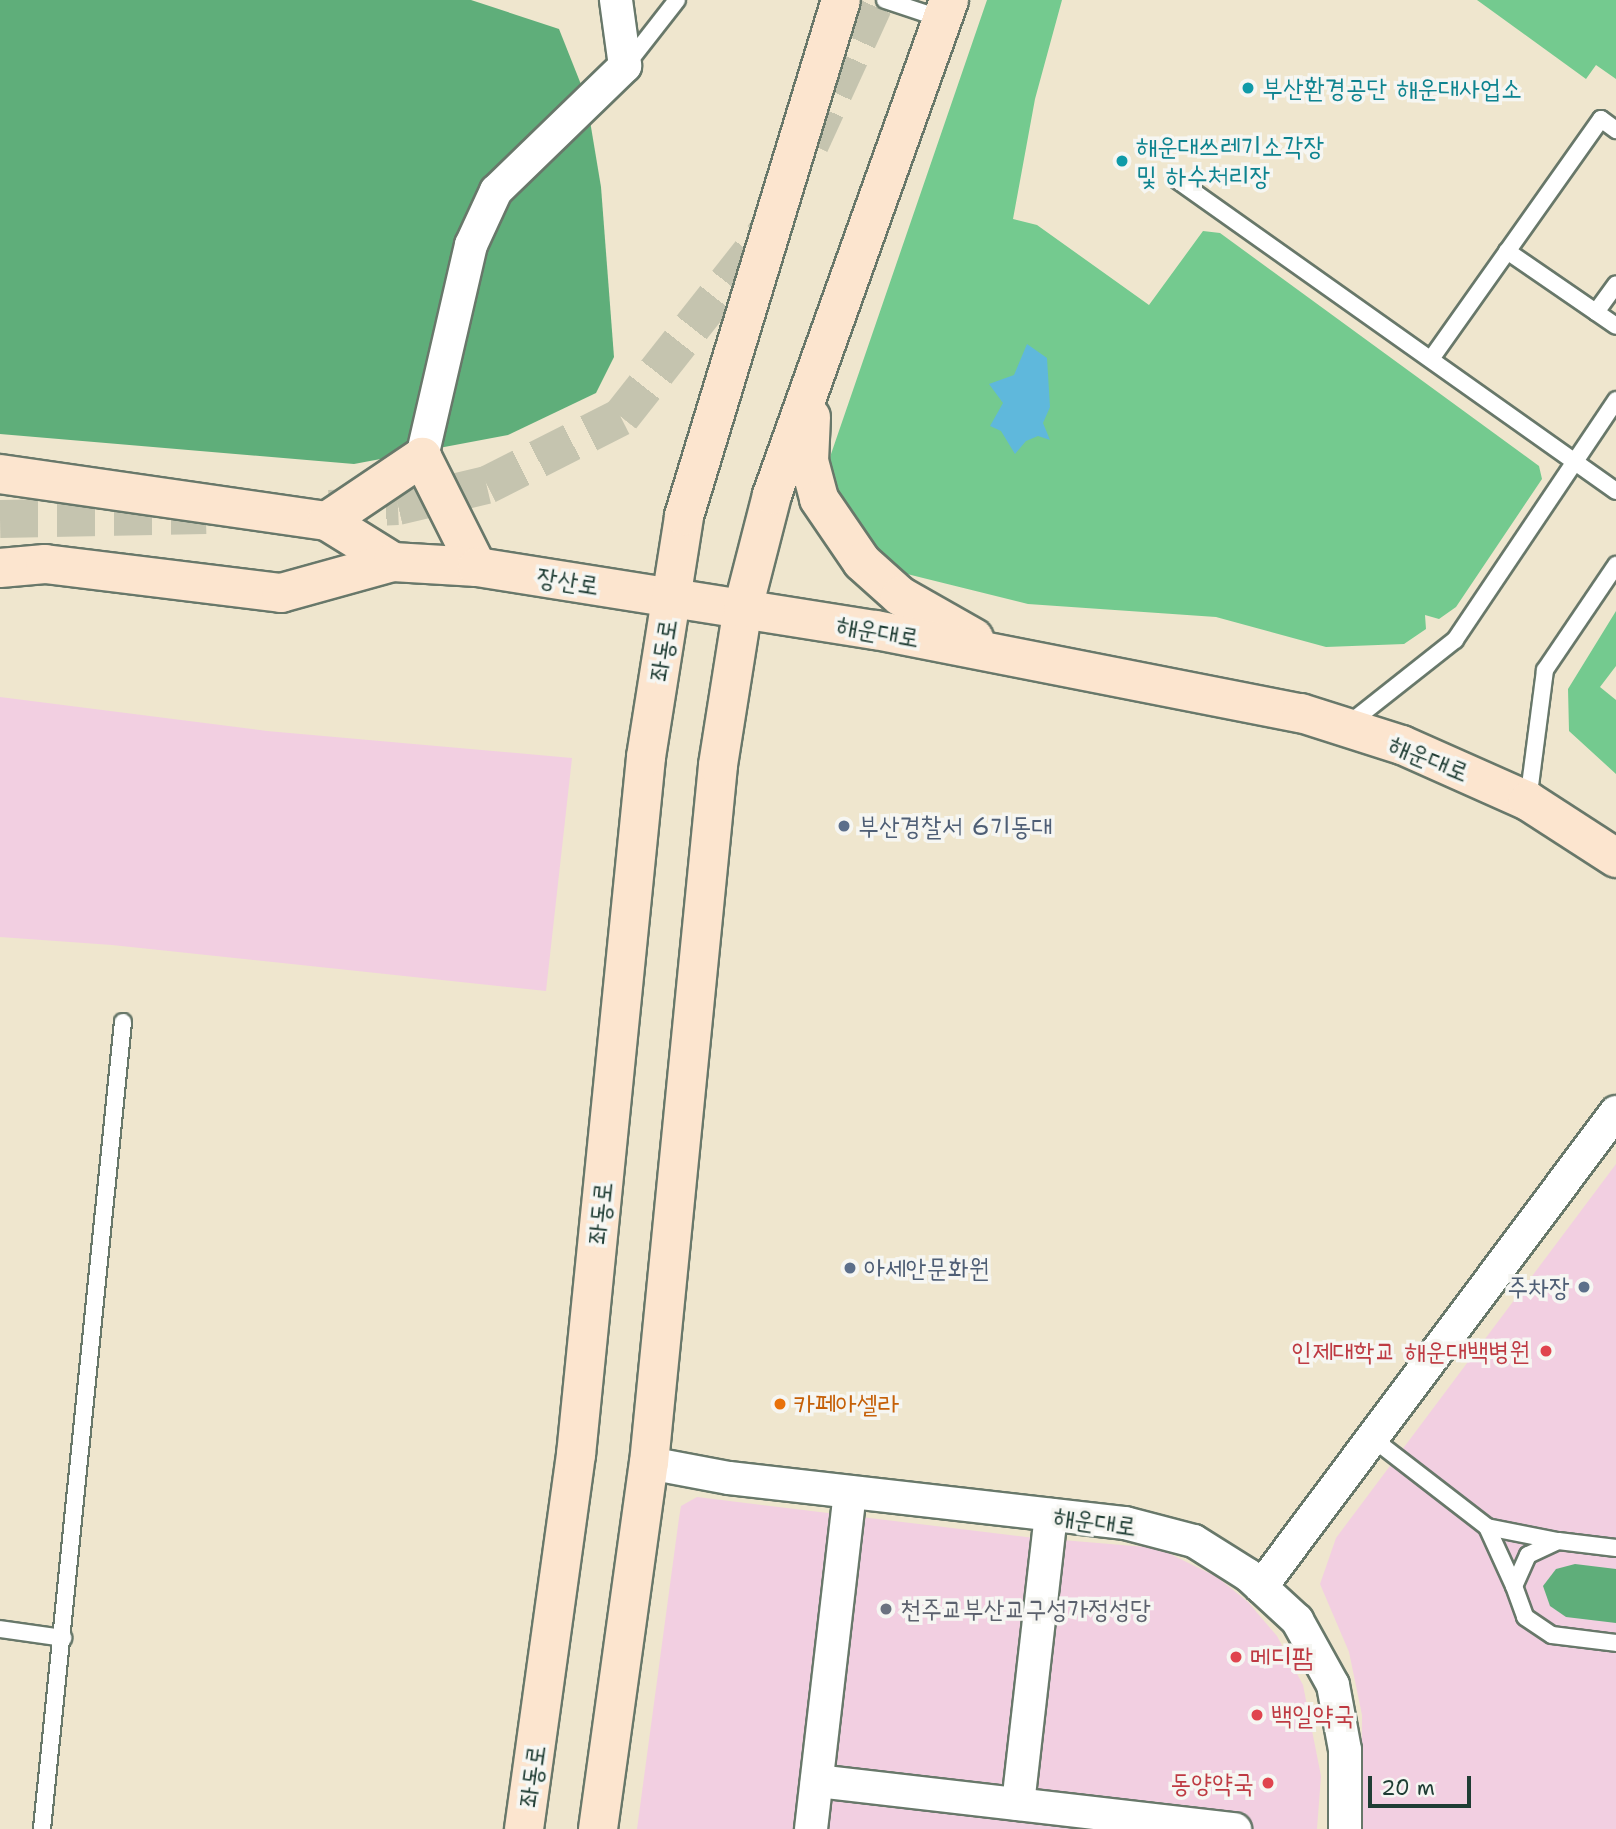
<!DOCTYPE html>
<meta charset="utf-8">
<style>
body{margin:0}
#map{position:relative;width:1616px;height:1829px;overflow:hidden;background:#efe6ce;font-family:"Shantell Sans","Poor Story",sans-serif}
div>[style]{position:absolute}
.built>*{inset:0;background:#f2cfe1}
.green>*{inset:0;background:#74ca8f}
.forest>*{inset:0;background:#5fae7a}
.water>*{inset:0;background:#5fb8dc}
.trunk-tunnel>*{height:38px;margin-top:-19px;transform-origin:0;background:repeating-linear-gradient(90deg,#c5c4af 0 38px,transparent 0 57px)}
.roads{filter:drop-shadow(2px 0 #68786a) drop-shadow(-2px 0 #68786a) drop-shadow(0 2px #68786a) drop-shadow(0 -2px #68786a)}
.service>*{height:16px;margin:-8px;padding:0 8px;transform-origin:8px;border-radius:8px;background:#fff}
.minor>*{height:32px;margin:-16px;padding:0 16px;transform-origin:16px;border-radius:16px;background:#fff}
.secondary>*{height:38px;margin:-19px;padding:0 19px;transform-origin:19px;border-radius:19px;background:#fce5cf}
.dots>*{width:19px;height:19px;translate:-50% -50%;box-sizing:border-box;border:4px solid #f6f6f2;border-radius:50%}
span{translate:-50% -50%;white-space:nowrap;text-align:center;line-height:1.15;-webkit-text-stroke:7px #f6f6f2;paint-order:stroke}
.culture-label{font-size:26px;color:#0d838f}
.left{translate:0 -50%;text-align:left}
.street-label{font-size:26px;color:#1f3d34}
.service-label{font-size:26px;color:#4e5e75}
.right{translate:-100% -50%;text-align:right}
.health-label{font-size:26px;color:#be3a42}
.food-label{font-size:26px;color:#c56008}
.worship-label{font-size:26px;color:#5b616d}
.scale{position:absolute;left:1368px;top:1776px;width:103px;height:32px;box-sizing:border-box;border:4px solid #1f3d34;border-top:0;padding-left:9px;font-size:21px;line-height:24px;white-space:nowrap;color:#1f3d34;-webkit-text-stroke:5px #f6f6f2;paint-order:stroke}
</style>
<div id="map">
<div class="built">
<div style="clip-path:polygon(0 697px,267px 731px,572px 758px,546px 991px,112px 945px,0 937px)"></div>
<div style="clip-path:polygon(1616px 1164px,1616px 1829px,1361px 1829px,1362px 1715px,1349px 1652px,1320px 1584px,1336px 1538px)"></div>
<div style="clip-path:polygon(697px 1497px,1026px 1537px,1158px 1548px,1217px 1577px,1248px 1602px,1277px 1636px,1303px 1685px,1321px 1776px,1317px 1829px,637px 1829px,679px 1518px,681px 1506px)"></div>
</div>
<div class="green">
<div style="clip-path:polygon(987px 0,1062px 0,1035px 99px,1013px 219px,1037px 225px,1149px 305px,1203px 231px,1220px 233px,1539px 466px,1542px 479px,1456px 607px,1439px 619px,1425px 615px,1426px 629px,1404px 644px,1326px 647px,1216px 617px,1028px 604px,907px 574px,875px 550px,833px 486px,830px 457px)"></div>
<div style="clip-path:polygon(1477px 0,1616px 0,1616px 79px,1596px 65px,1586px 79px)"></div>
<div style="clip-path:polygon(1616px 611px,1616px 666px,1600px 687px,1616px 700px,1616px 774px,1569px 731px,1568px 689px)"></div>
</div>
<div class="forest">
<div style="clip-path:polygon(0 0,471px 0,559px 29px,586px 97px,601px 187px,614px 357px,596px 393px,508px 435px,354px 464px,0 434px)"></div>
<div style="clip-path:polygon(1575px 1564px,1616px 1569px,1616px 1623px,1566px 1617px,1550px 1606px,1543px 1586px,1556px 1569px)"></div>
</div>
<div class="water">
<div style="clip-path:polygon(1027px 344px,1047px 358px,1050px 407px,1043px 423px,1050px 440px,1038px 436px,1026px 441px,1015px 454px,1001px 431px,990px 426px,1003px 403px,989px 384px,1014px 375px)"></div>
</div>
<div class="trunk-tunnel">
<div style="left:810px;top:144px;width:158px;rotate:-65.4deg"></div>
<div style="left:329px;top:509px;width:69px;rotate:-2.5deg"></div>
<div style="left:398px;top:506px;width:91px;rotate:-13.3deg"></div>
<div style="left:487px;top:485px;width:150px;rotate:-26.9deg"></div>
<div style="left:621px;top:417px;width:242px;rotate:-51.7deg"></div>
<div style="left:0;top:519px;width:206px;rotate:-1.1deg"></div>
</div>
<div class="roads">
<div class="service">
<div style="left:885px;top:0;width:60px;rotate:18.4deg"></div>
<div style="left:627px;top:64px;width:81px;rotate:-52deg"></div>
<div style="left:1177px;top:180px;width:538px;rotate:35.31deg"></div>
<div style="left:1507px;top:251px;width:132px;rotate:34.5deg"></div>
<div style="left:1596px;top:312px;width:34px;rotate:-54deg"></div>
<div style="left:1431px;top:359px;width:294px;rotate:-54.7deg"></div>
<div style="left:1601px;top:119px;width:19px;rotate:36deg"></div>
<div style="left:1346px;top:726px;width:139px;rotate:-38.3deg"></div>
<div style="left:1455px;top:640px;width:289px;rotate:-56.1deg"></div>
<div style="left:1528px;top:801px;width:132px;rotate:-82.6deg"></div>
<div style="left:1545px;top:670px;width:127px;rotate:-55.9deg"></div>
<div style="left:1372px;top:1438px;width:145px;rotate:37.7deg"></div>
<div style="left:1487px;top:1527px;width:72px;rotate:11.2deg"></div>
<div style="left:1487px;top:1527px;width:65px;rotate:65.4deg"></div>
<div style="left:1616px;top:1548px;width:58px;rotate:-173.1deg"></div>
<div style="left:1558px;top:1541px;width:33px;rotate:155deg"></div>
<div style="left:1528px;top:1555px;width:34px;rotate:114deg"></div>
<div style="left:1514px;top:1586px;width:33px;rotate:70deg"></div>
<div style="left:1525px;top:1617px;width:32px;rotate:34deg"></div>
<div style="left:1552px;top:1635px;width:64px;rotate:7.1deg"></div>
<div style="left:0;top:1629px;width:64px;rotate:8.1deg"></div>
<div style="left:42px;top:1829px;width:811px;rotate:-84.27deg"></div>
</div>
<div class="minor">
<div style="left:422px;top:457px;width:218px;rotate:-77deg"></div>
<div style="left:471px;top:245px;width:60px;rotate:-65.2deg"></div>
<div style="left:496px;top:191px;width:180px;rotate:-44.1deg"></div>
<div style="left:625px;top:66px;width:67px;rotate:-97.8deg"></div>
<div style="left:649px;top:1463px;width:81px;rotate:10.6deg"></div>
<div style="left:729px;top:1478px;width:399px;rotate:6.5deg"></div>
<div style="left:1125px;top:1523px;width:71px;rotate:14.6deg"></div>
<div style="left:1194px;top:1541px;width:64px;rotate:32.2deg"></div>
<div style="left:1248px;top:1575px;width:67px;rotate:42.6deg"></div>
<div style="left:1297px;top:1620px;width:74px;rotate:61deg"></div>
<div style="left:1333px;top:1685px;width:66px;rotate:79.5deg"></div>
<div style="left:1345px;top:1750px;width:79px;rotate:90deg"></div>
<div style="left:1261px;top:1587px;width:593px;rotate:-53.23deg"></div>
<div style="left:817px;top:1781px;width:421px;rotate:6.6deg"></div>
<div style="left:1018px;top:1804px;width:291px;rotate:-83.5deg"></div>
<div style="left:811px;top:1829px;width:339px;rotate:-83.4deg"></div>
</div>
<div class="secondary">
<div style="left:811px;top:417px;width:44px;rotate:92.6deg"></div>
<div style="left:809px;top:461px;width:39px;rotate:75deg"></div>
<div style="left:819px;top:499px;width:76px;rotate:55.7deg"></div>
<div style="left:862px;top:562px;width:51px;rotate:41.8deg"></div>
<div style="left:900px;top:596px;width:85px;rotate:29.6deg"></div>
<div style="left:0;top:474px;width:330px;rotate:8.2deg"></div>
<div style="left:327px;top:521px;width:78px;rotate:31.8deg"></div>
<div style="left:327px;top:521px;width:115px;rotate:-34deg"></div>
<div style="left:422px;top:457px;width:123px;rotate:63.4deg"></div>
<div style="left:0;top:568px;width:45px;rotate:-5.1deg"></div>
<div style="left:45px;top:564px;width:238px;rotate:7deg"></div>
<div style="left:281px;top:593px;width:116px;rotate:-15.5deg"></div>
<div style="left:393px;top:562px;width:84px;rotate:3.4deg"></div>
<div style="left:477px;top:567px;width:404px;rotate:9deg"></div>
<div style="left:876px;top:630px;width:433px;rotate:11.1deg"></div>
<div style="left:1301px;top:713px;width:106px;rotate:17.6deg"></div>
<div style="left:1402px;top:745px;width:138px;rotate:24deg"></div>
<div style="left:1528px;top:801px;width:105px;rotate:32.9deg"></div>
<div style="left:524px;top:1829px;width:378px;rotate:-82.1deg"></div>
<div style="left:576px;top:1455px;width:702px;rotate:-84.27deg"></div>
<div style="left:646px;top:757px;width:244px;rotate:-81deg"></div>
<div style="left:684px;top:516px;width:539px;rotate:-73.08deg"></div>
<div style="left:598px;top:1829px;width:370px;rotate:-82.1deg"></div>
<div style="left:649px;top:1463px;width:701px;rotate:-84.35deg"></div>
<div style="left:718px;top:765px;width:159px;rotate:-81deg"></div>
<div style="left:743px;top:608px;width:117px;rotate:-75.6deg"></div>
<div style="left:772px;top:495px;width:526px;rotate:-70.32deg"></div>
</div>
</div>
<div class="dots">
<div style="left:1248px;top:88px;background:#0f9aa8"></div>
<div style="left:1122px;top:161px;background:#0f9aa8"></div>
<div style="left:844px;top:826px;background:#5c6f8a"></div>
<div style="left:850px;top:1268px;background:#5c6f8a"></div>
<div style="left:1584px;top:1287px;background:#5c6f8a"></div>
<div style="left:1546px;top:1351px;background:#e0444e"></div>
<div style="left:780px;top:1404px;background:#e8710a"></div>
<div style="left:886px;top:1609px;background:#6b7280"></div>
<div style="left:1236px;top:1657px;background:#e0444e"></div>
<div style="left:1257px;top:1715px;background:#e0444e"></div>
<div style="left:1268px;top:1783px;background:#e0444e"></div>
</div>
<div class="culture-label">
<span class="left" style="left:1262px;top:88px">부산환경공단 해운대사업소</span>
<span class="left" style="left:1136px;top:161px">해운대쓰레기소각장<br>및 하수처리장</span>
</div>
<div class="street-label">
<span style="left:568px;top:581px;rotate:9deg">장산로</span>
<span style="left:878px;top:631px;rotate:10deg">해운대로</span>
<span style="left:663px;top:650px;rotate:-81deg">좌동로</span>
<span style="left:1429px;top:758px;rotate:22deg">해운대로</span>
<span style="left:600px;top:1213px;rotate:-84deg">좌동로</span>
<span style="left:1095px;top:1521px;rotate:8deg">해운대로</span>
<span style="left:532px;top:1776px;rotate:-82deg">좌동로</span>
</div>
<div class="service-label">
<span class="left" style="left:858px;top:826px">부산경찰서 6기동대</span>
<span class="left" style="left:864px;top:1268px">아세안문화원</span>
<span class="right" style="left:1570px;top:1287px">주차장</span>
</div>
<div class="health-label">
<span class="right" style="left:1530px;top:1351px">인제대학교 해운대백병원</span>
<span class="left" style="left:1250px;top:1657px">메디팜</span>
<span class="left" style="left:1271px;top:1715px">백일약국</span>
<span class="right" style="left:1254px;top:1783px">동양약국</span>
</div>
<div class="food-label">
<span class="left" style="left:794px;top:1404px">카페아셀라</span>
</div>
<div class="worship-label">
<span class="left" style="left:900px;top:1609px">천주교부산교구성가정성당</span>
</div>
<div class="scale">20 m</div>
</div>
